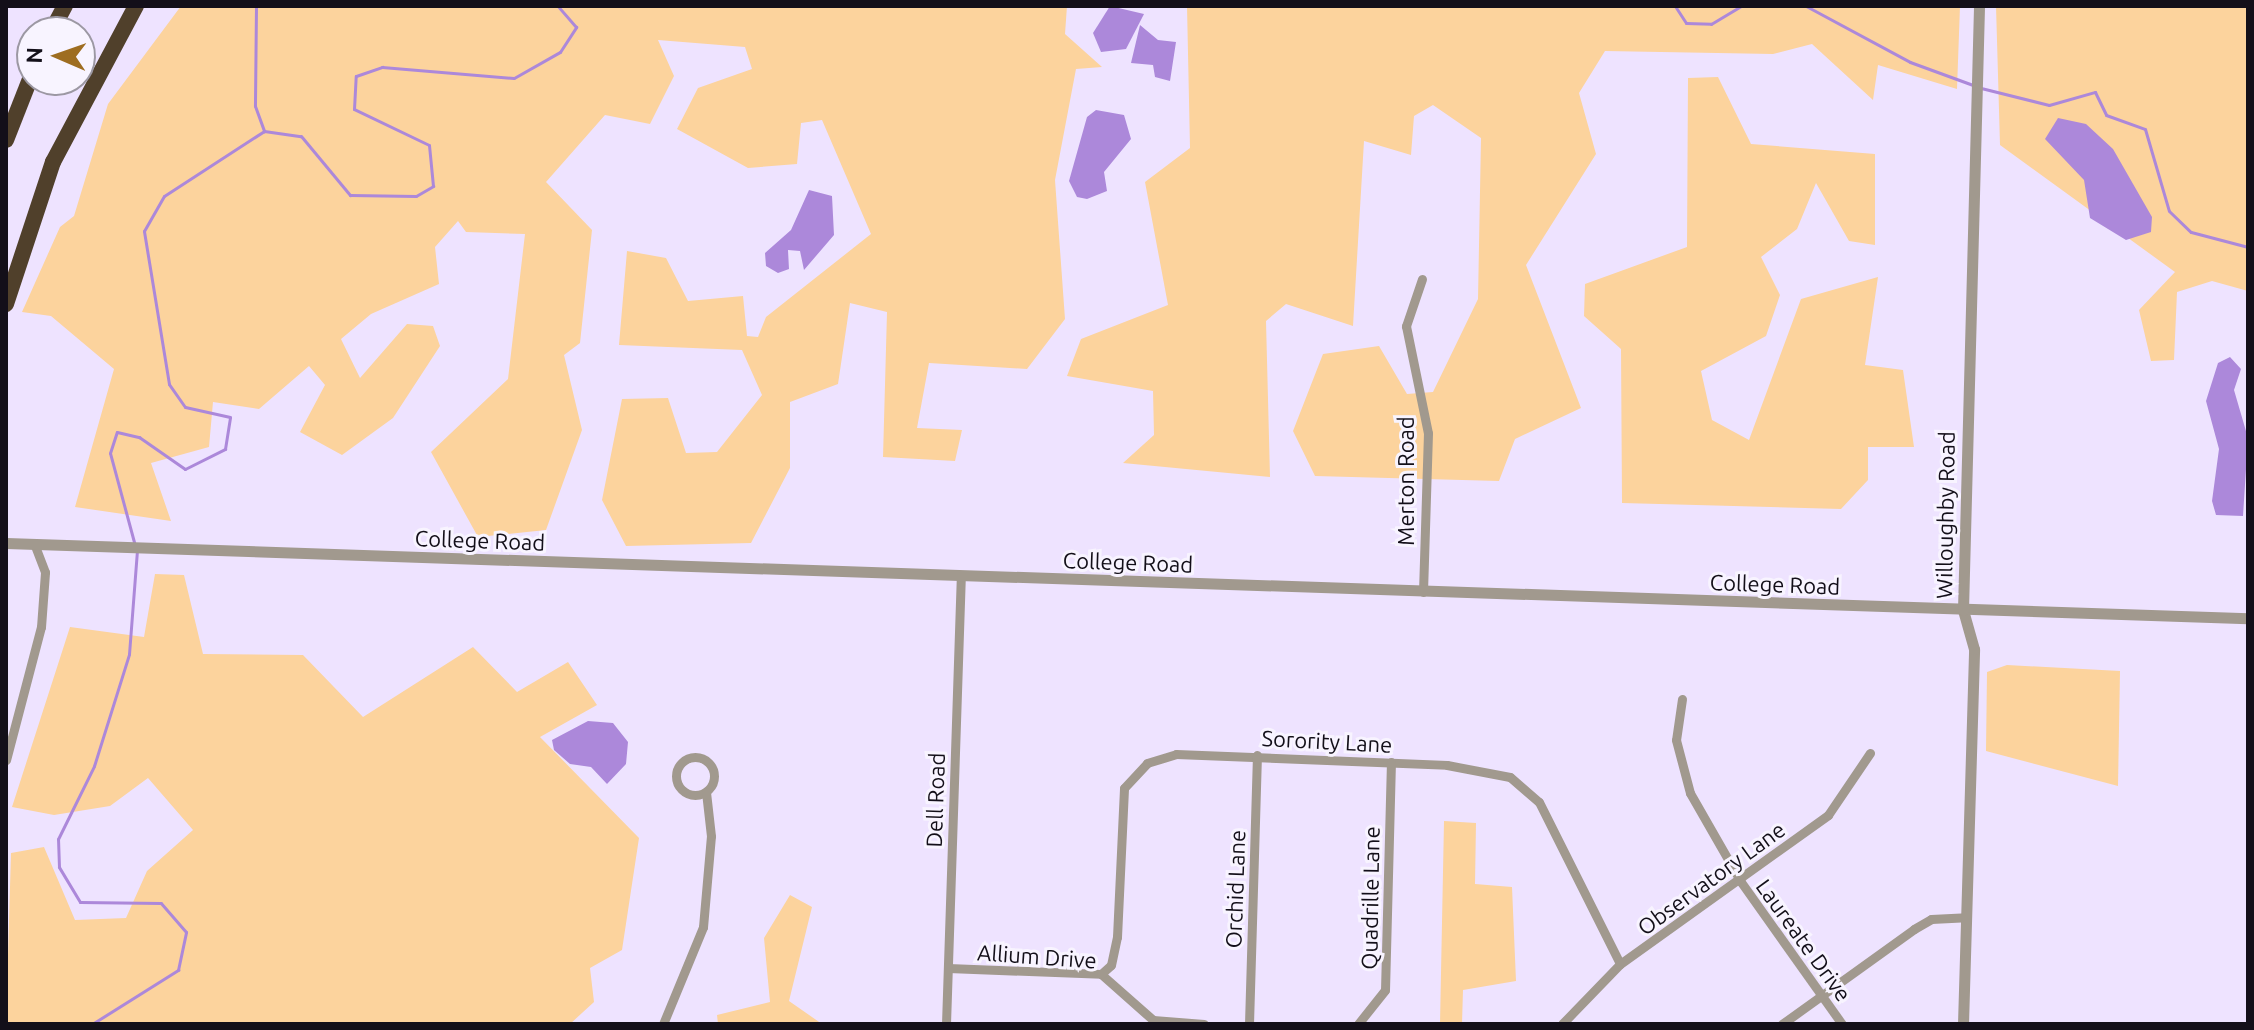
<!DOCTYPE html>
<style>
body{margin:0}
#map{position:relative;width:2254px;height:1030px;overflow:hidden;background:#eee3ff;font-family:Ubuntu,sans-serif}
div>[style]{position:absolute}
.green>*{inset:0;background:#fcd39d}
.water>*{inset:0;background:#ac88da}
.stream>*{height:3px;margin:-1.5px;padding:0 1.5px;transform-origin:1.5px;border-radius:1.5px;background:#ac88da}
.minor>*{height:9px;margin:-4.5px;padding:0 4.5px;transform-origin:4.5px;border-radius:4.5px;background:#a1998e}
.minor>.ring{margin:-4.5px;padding:0;box-sizing:content-box;background:none;border:9px solid #a1998e;border-radius:50%}
.tertiary>*{height:11px;margin:-5.5px;padding:0 5.5px;transform-origin:5.5px;border-radius:5.5px;background:#a1998e}
.motorway>*{height:16px;margin:-8px;padding:0 8px;transform-origin:8px;border-radius:8px;background:#50402b}
span{translate:-50% -50%;white-space:nowrap;text-align:center;line-height:1.15;-webkit-text-stroke:6px #f8f4ff;paint-order:stroke}
.street-label{font-size:22px;color:#130f19}
.frame{position:absolute;inset:0;border:8px solid #130f19;pointer-events:none}
.north{position:absolute;left:16px;top:16px;width:80px;height:80px;box-sizing:border-box;background:#f8f4ff;border:2px solid #9c98a3;border-radius:50%;rotate:272deg;font-size:22px;font-weight:700;line-height:32px;text-align:center;color:#130f19}
.north::after{content:'';display:block;margin:auto;width:28px;height:36px;background:#9e6d21;clip-path:polygon(50% 0,100% 100%,50% 72%,0 100%)}
</style>
<div id="map">
<div class="green">
<div style="clip-path:polygon(181px 6px,1067px 6px,1065px 34px,1102px 67px,1076px 69px,1055px 180px,1065px 319px,1027px 369px,929px 363px,917px 428px,962px 430px,955px 461px,883px 457px,887px 312px,850px 303px,838px 384px,790px 402px,790px 468px,751px 543px,626px 546px,602px 500px,622px 399px,668px 398px,686px 453px,717px 452px,762px 395px,742px 350px,619px 345px,627px 251px,666px 258px,688px 301px,743px 296px,747px 336px,758px 337px,766px 317px,871px 234px,822px 120px,801px 123px,797px 164px,748px 168px,677px 129px,698px 88px,752px 69px,745px 47px,658px 40px,674px 76px,650px 124px,605px 115px,546px 182px,592px 230px,580px 343px,564px 355px,582px 430px,546px 530px,478px 537px,431px 452px,508px 379px,525px 234px,466px 232px,458px 221px,435px 247px,439px 284px,371px 314px,341px 339px,360px 378px,407px 324px,433px 326px,440px 346px,393px 418px,342px 455px,300px 432px,325px 385px,309px 366px,259px 409px,213px 402px,209px 447px,151px 463px,171px 521px,75px 507px,114px 369px,51px 316px,22px 312px,60px 227px,74px 216px,108px 104px)"></div>
<div style="clip-path:polygon(1187px 6px,1960px 6px,1957px 89px,1878px 65px,1873px 100px,1812px 44px,1773px 54px,1605px 51px,1579px 93px,1596px 154px,1526px 265px,1581px 408px,1515px 439px,1499px 481px,1315px 476px,1293px 431px,1323px 354px,1379px 346px,1407px 394px,1433px 392px,1478px 299px,1481px 138px,1433px 105px,1414px 116px,1411px 155px,1364px 141px,1353px 326px,1286px 304px,1266px 321px,1270px 477px,1123px 463px,1154px 435px,1153px 391px,1067px 376px,1081px 339px,1168px 305px,1145px 182px,1190px 148px)"></div>
<div style="clip-path:polygon(1996px 6px,2248px 6px,2248px 291px,2212px 281px,2177px 292px,2174px 360px,2151px 361px,2139px 310px,2175px 272px,2000px 145px)"></div>
<div style="clip-path:polygon(1718px 77px,1751px 144px,1875px 154px,1875px 245px,1849px 241px,1816px 183px,1797px 229px,1761px 257px,1780px 295px,1766px 336px,1701px 371px,1712px 420px,1749px 440px,1801px 299px,1878px 277px,1865px 365px,1903px 370px,1914px 447px,1868px 447px,1868px 480px,1841px 509px,1622px 503px,1621px 349px,1584px 316px,1585px 284px,1687px 247px,1688px 78px)"></div>
<div style="clip-path:polygon(155px 574px,184px 575px,203px 654px,303px 655px,363px 717px,473px 647px,517px 692px,568px 662px,597px 705px,540px 737px,639px 838px,622px 950px,590px 968px,594px 1002px,570px 1024px,6px 1024px,11px 853px,44px 847px,75px 920px,126px 918px,147px 871px,193px 830px,148px 778px,110px 806px,54px 815px,12px 807px,70px 627px,144px 637px)"></div>
<div style="clip-path:polygon(2007px 665px,2120px 671px,2118px 786px,1986px 751px,1987px 672px)"></div>
<div style="clip-path:polygon(1444px 821px,1476px 823px,1475px 884px,1512px 887px,1516px 981px,1463px 990px,1462px 1024px,1440px 1024px)"></div>
<div style="clip-path:polygon(790px 895px,812px 907px,789px 1001px,822px 1024px,718px 1024px,717px 1015px,770px 1002px,764px 938px)"></div>
</div>
<div class="water">
<div style="clip-path:polygon(1110px 6px,1144px 14px,1126px 49px,1101px 52px,1093px 33px)"></div>
<div style="clip-path:polygon(1140px 25px,1158px 40px,1176px 42px,1170px 81px,1155px 77px,1153px 65px,1131px 63px)"></div>
<div style="clip-path:polygon(1096px 110px,1124px 115px,1131px 139px,1104px 172px,1107px 191px,1087px 199px,1077px 197px,1069px 181px,1087px 117px)"></div>
<div style="clip-path:polygon(2058px 118px,2086px 124px,2113px 149px,2152px 217px,2151px 232px,2126px 240px,2090px 218px,2084px 180px,2045px 139px)"></div>
<div style="clip-path:polygon(809px 190px,832px 196px,834px 235px,804px 270px,800px 251px,788px 250px,789px 269px,778px 273px,766px 266px,765px 253px,791px 230px)"></div>
<div style="clip-path:polygon(2230px 357px,2241px 369px,2234px 390px,2248px 438px,2243px 516px,2216px 515px,2212px 501px,2219px 449px,2206px 401px,2218px 363px)"></div>
<div style="clip-path:polygon(588px 721px,613px 723px,628px 742px,626px 764px,607px 784px,591px 767px,570px 764px,554px 750px,552px 740px)"></div>
</div>
<div class="stream">
<div style="left:256px;top:6px;width:100px;rotate:90.6deg"></div>
<div style="left:255px;top:106px;width:27px;rotate:70deg"></div>
<div style="left:1675px;top:6px;width:20px;rotate:57deg"></div>
<div style="left:1686px;top:23px;width:25px;rotate:2deg"></div>
<div style="left:1711px;top:24px;width:35px;rotate:-31deg"></div>
<div style="left:1806px;top:6px;width:118px;rotate:28.3deg"></div>
<div style="left:1910px;top:62px;width:67px;rotate:20.1deg"></div>
<div style="left:1981px;top:88px;width:70px;rotate:14deg"></div>
<div style="left:2049px;top:105px;width:48px;rotate:-15.8deg"></div>
<div style="left:2095px;top:92px;width:25px;rotate:64deg"></div>
<div style="left:2106px;top:115px;width:41px;rotate:19.7deg"></div>
<div style="left:2145px;top:129px;width:85px;rotate:73.7deg"></div>
<div style="left:2169px;top:211px;width:30px;rotate:44deg"></div>
<div style="left:2191px;top:232px;width:59px;rotate:14.7deg"></div>
<div style="left:134px;top:542px;width:92px;rotate:-105.1deg"></div>
<div style="left:110px;top:453px;width:22px;rotate:-72deg"></div>
<div style="left:117px;top:432px;width:23px;rotate:13deg"></div>
<div style="left:139px;top:437px;width:56px;rotate:34.8deg"></div>
<div style="left:185px;top:469px;width:45px;rotate:-26.6deg"></div>
<div style="left:225px;top:449px;width:32px;rotate:-81deg"></div>
<div style="left:230px;top:417px;width:46px;rotate:-167.5deg"></div>
<div style="left:185px;top:407px;width:28px;rotate:-125deg"></div>
<div style="left:169px;top:384px;width:155px;rotate:-99.3deg"></div>
<div style="left:144px;top:231px;width:40px;rotate:-60.3deg"></div>
<div style="left:164px;top:196px;width:119px;rotate:-33deg"></div>
<div style="left:264px;top:131px;width:37px;rotate:8deg"></div>
<div style="left:301px;top:136px;width:77px;rotate:50.3deg"></div>
<div style="left:350px;top:195px;width:66px;rotate:0.9deg"></div>
<div style="left:416px;top:196px;width:20px;rotate:-30deg"></div>
<div style="left:433px;top:186px;width:41px;rotate:-95.6deg"></div>
<div style="left:429px;top:145px;width:83px;rotate:-154.4deg"></div>
<div style="left:354px;top:109px;width:33px;rotate:-87deg"></div>
<div style="left:356px;top:76px;width:28px;rotate:-19deg"></div>
<div style="left:382px;top:67px;width:132px;rotate:4.8deg"></div>
<div style="left:514px;top:78px;width:53px;rotate:-29.5deg"></div>
<div style="left:560px;top:52px;width:30px;rotate:-57deg"></div>
<div style="left:576px;top:27px;width:28px;rotate:-131deg"></div>
<div style="left:92px;top:1024px;width:102px;rotate:-32.1deg"></div>
<div style="left:178px;top:970px;width:39px;rotate:-78deg"></div>
<div style="left:186px;top:932px;width:38px;rotate:-131deg"></div>
<div style="left:161px;top:903px;width:81px;rotate:-179.3deg"></div>
<div style="left:80px;top:902px;width:41px;rotate:-121deg"></div>
<div style="left:59px;top:867px;width:28px;rotate:-92deg"></div>
<div style="left:58px;top:839px;width:81px;rotate:-63.7deg"></div>
<div style="left:94px;top:766px;width:117px;rotate:-72.6deg"></div>
<div style="left:129px;top:654px;width:105px;rotate:-85.6deg"></div>
</div>
<div class="minor">
<div style="left:1422px;top:279px;width:50px;rotate:108.8deg"></div>
<div style="left:1406px;top:326px;width:109px;rotate:78.4deg"></div>
<div style="left:1428px;top:433px;width:159px;rotate:91.8deg"></div>
<div style="left:1682px;top:699px;width:41px;rotate:98.3deg"></div>
<div style="left:1676px;top:740px;width:55px;rotate:75.2deg"></div>
<div style="left:1690px;top:793px;width:103px;rotate:60.2deg"></div>
<div style="left:1741px;top:882px;width:174px;rotate:54.6deg"></div>
<div class="ring" style="left:676px;top:757px;width:29px;height:29px"></div>
<div style="left:6px;top:760px;width:138px;rotate:-75.3deg"></div>
<div style="left:41px;top:627px;width:55px;rotate:-85.8deg"></div>
<div style="left:45px;top:572px;width:30px;rotate:-111deg"></div>
<div style="left:948px;top:968px;width:153px;rotate:2.2deg"></div>
<div style="left:1101px;top:974px;width:69px;rotate:41.5deg"></div>
<div style="left:1153px;top:1020px;width:51px;rotate:4.5deg"></div>
<div style="left:1101px;top:974px;width:13px;rotate:-42deg"></div>
<div style="left:1111px;top:965px;width:29px;rotate:-78deg"></div>
<div style="left:1117px;top:937px;width:149px;rotate:-87.3deg"></div>
<div style="left:1124px;top:788px;width:34px;rotate:-47deg"></div>
<div style="left:1147px;top:763px;width:30px;rotate:-17deg"></div>
<div style="left:1176px;top:754px;width:271px;rotate:2.3deg"></div>
<div style="left:1447px;top:765px;width:64px;rotate:10.8deg"></div>
<div style="left:1510px;top:777px;width:38px;rotate:41deg"></div>
<div style="left:1539px;top:802px;width:181px;rotate:63.4deg"></div>
<div style="left:663px;top:1024px;width:105px;rotate:-67.6deg"></div>
<div style="left:703px;top:927px;width:91px;rotate:-85deg"></div>
<div style="left:711px;top:836px;width:44px;rotate:-96.5deg"></div>
<div style="left:946px;top:1024px;width:447px;rotate:-88.1deg"></div>
<div style="left:1249px;top:1024px;width:269px;rotate:-88.3deg"></div>
<div style="left:1358px;top:1024px;width:43px;rotate:-51.5deg"></div>
<div style="left:1385px;top:990px;width:228px;rotate:-88.5deg"></div>
<div style="left:1562px;top:1024px;width:83px;rotate:-46deg"></div>
<div style="left:1620px;top:964px;width:256px;rotate:-35.6deg"></div>
<div style="left:1828px;top:815px;width:75px;rotate:-55.9deg"></div>
<div style="left:1782px;top:1024px;width:163px;rotate:-35.7deg"></div>
<div style="left:1914px;top:929px;width:20px;rotate:-30deg"></div>
<div style="left:1931px;top:919px;width:35px;rotate:-3deg"></div>
</div>
<div class="tertiary">
<div style="left:6px;top:543px;width:2243px;rotate:1.92deg"></div>
<div style="left:1963px;top:1024px;width:375px;rotate:-88.3deg"></div>
<div style="left:1974px;top:649px;width:41px;rotate:-105.8deg"></div>
<div style="left:1963px;top:610px;width:604px;rotate:-88.48deg"></div>
</div>
<div class="motorway">
<div style="left:51px;top:32px;width:30px;rotate:-62deg"></div>
<div style="left:6px;top:140px;width:71px;rotate:-68.5deg"></div>
<div style="left:6px;top:304px;width:150px;rotate:-71.7deg"></div>
<div style="left:53px;top:162px;width:177px;rotate:-62deg"></div>
</div>
<div class="street-label">
<span style="left:1406px;top:481px;rotate:-90deg">Merton Road</span>
<span style="left:1945px;top:515px;rotate:-89deg">Willoughby Road</span>
<span style="left:480px;top:540px;rotate:2deg">College Road</span>
<span style="left:1128px;top:562px;rotate:2deg">College Road</span>
<span style="left:1775px;top:584px;rotate:2deg">College Road</span>
<span style="left:1327px;top:741px;rotate:3deg">Sorority Lane</span>
<span style="left:935px;top:800px;rotate:-88deg">Dell Road</span>
<span style="left:1711px;top:878px;rotate:-36deg">Observatory Lane</span>
<span style="left:1235px;top:889px;rotate:-88deg">Orchid Lane</span>
<span style="left:1370px;top:898px;rotate:-89deg">Quadrille Lane</span>
<span style="left:1804px;top:940px;rotate:54deg">Laureate Drive</span>
<span style="left:1037px;top:956px;rotate:4deg">Allium Drive</span>
</div>
<div class="frame"></div>
<div class="north">N</div>
</div>
